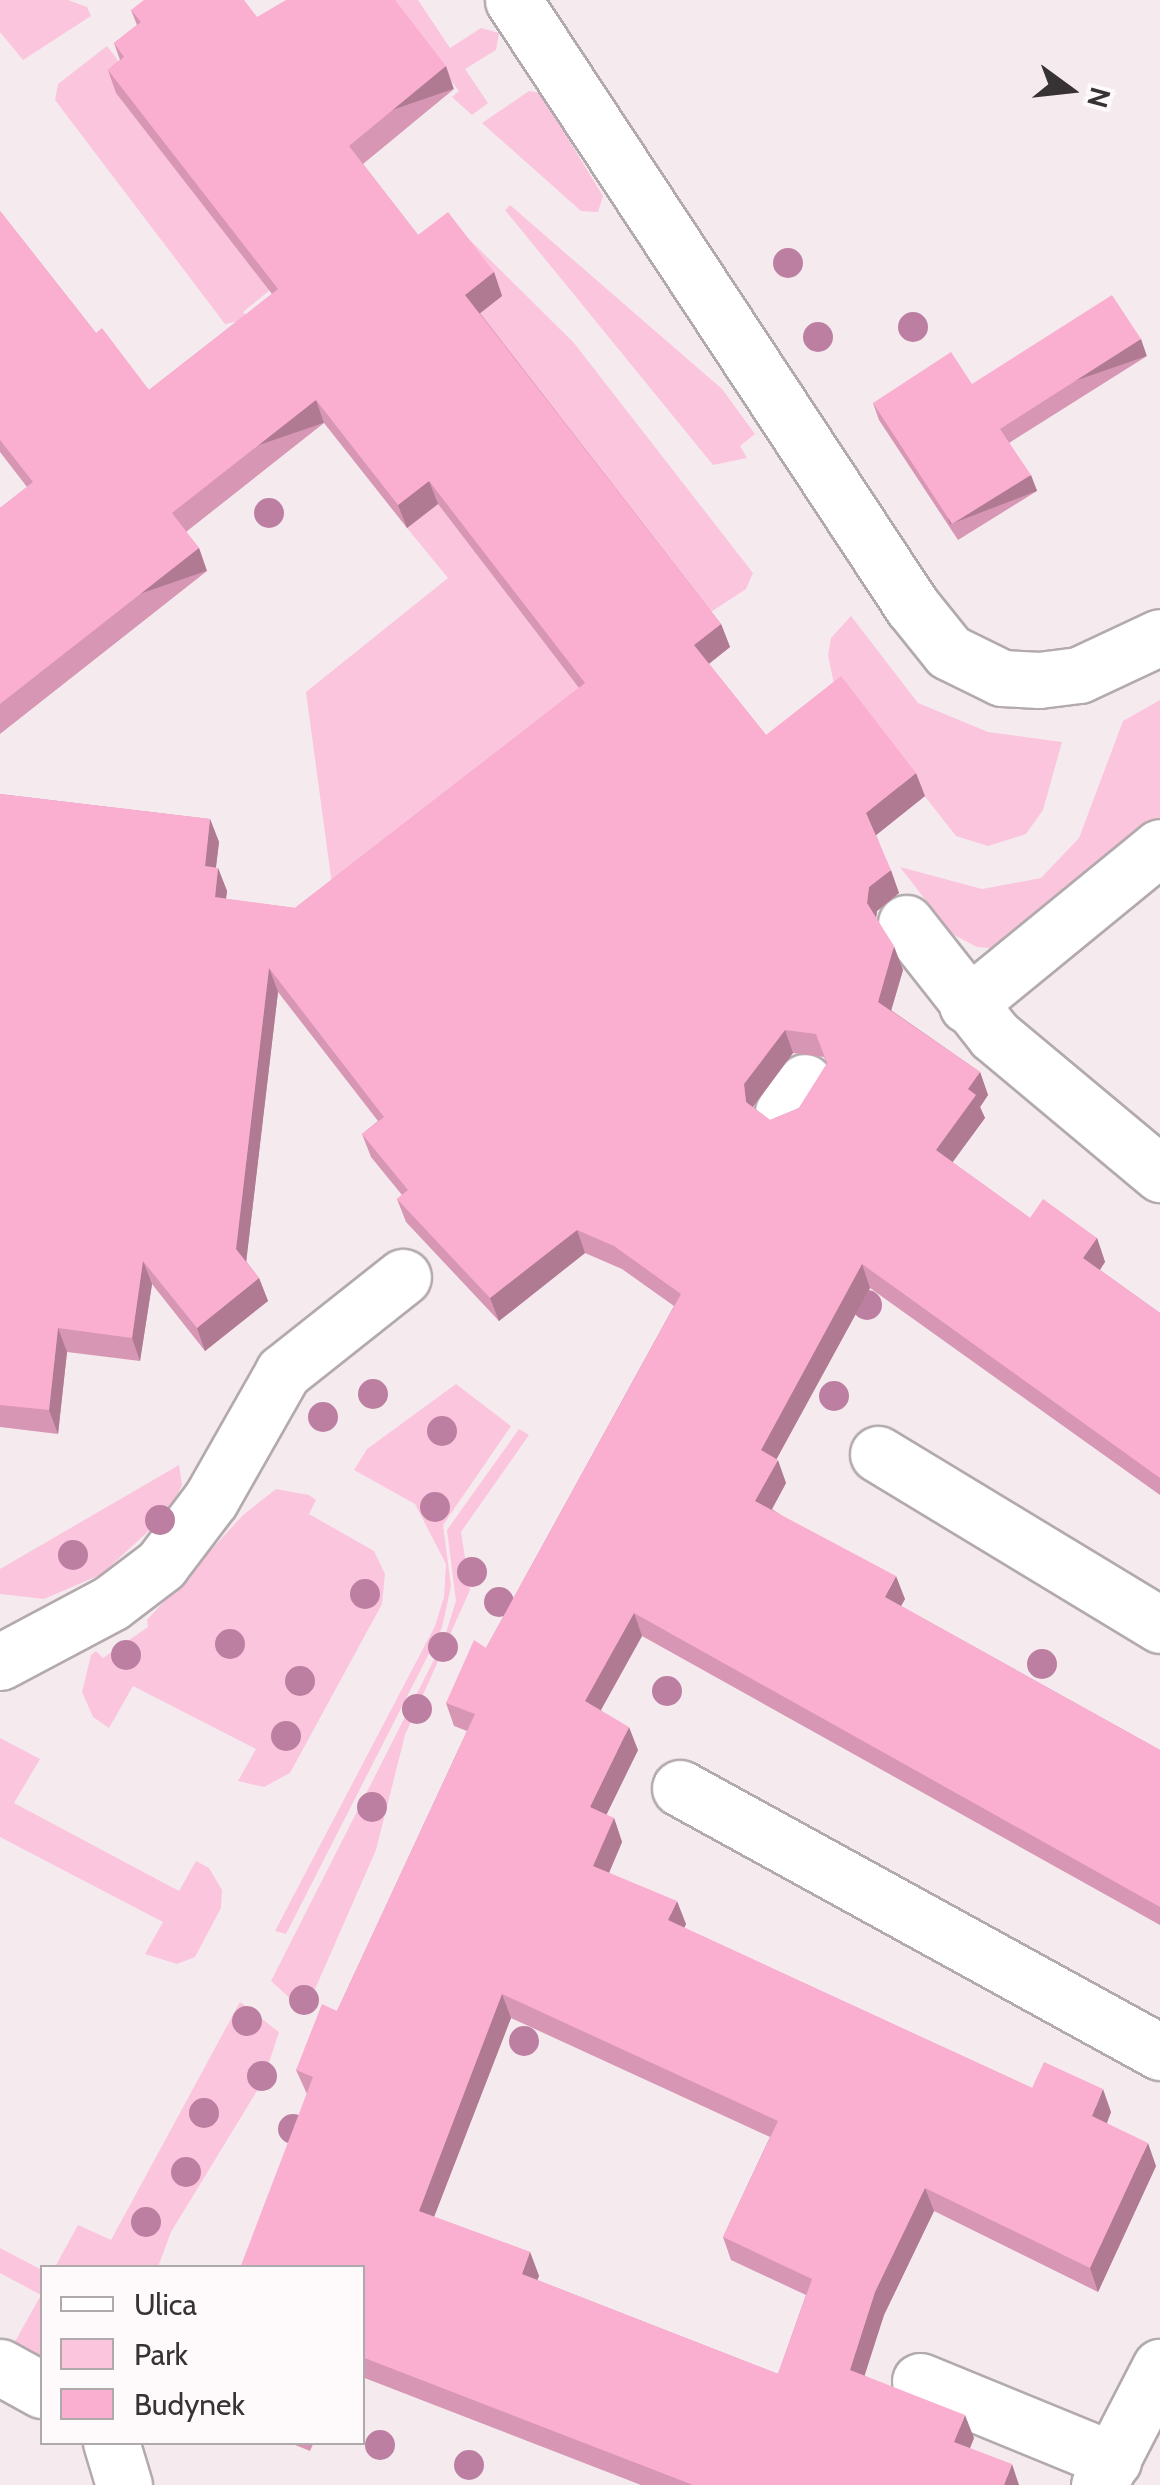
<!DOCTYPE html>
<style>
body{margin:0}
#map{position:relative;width:1160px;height:2485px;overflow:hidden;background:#f5ebef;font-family:Cabin,sans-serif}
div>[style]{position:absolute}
.green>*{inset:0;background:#fbc5dd}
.roads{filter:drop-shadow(2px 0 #b3aaad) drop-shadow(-2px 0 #b3aaad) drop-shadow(0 2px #b3aaad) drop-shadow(0 -2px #b3aaad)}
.minor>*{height:55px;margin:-27.5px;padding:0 27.5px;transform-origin:27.5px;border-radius:27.5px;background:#fff}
.trees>*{width:30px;height:30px;margin:-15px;border-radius:50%;background:#bd7fa1}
.wall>*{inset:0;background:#d796b4}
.shaded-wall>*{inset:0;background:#af7a92;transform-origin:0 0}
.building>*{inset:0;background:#faafd1}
span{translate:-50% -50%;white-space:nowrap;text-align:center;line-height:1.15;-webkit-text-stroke:10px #fefafc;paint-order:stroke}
.legend{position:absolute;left:40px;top:2265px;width:325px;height:180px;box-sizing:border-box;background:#fefafc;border:2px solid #aeaaac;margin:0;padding:12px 18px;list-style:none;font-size:30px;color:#373335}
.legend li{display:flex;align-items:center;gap:20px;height:50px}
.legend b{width:50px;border:2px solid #aeaaac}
.north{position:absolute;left:1020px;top:40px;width:100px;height:100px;-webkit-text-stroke:8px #fefafc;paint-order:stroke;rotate:105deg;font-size:28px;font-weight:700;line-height:40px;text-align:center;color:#373335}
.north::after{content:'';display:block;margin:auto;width:35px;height:45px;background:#373335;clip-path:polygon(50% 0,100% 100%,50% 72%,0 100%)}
</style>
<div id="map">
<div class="green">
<div style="clip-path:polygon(0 0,68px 0,87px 7px,91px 16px,23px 60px,0 32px)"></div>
<div style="clip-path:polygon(390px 0,418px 0,450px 48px,481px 28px,499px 33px,496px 50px,465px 69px,488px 103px,472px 115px,452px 97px,459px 91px)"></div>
<div style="clip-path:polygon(107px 46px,133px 80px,117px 93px,270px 290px,243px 312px,249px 319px,225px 324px,55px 100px,58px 84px)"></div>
<div style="clip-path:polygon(529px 91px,540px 93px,603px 196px,598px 212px,581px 211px,482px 123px)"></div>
<div style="clip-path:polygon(510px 205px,722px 389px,755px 434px,740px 446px,747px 458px,713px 465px,505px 210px)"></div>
<div style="clip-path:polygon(464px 234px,574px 343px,753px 573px,746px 589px,711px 612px,474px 318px)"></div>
<div style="clip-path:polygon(438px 504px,593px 706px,335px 907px,306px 692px,448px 578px,407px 528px)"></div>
<div style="clip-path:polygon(851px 616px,918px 703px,988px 732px,1062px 742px,1043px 810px,1026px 834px,988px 846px,956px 836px,850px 701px,836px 694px,828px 655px,831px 638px)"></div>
<div style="clip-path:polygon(1160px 700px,1160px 824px,1002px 949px,977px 947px,952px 934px,900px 867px,982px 889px,1041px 878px,1079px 838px,1123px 721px)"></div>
<div style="clip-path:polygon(456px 1384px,511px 1426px,443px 1525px,451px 1586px,442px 1628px,286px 1934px,275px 1931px,435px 1626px,444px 1597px,446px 1564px,415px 1504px,354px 1470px,367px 1449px)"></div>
<div style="clip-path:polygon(519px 1429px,529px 1435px,461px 1532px,470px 1590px,405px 1735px,376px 1850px,305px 2012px,271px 1981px,443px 1642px,456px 1601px,447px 1530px)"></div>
<div style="clip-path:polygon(179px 1465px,182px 1485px,168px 1513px,102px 1574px,44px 1599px,0 1594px,0 1569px)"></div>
<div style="clip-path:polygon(276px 1489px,309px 1495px,316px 1500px,309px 1514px,374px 1551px,385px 1574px,382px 1604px,290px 1773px,264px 1787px,238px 1781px,256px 1749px,133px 1686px,109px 1728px,93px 1717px,82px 1692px,91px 1655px,96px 1651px,103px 1658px,148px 1627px,147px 1620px,243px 1515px)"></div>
<div style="clip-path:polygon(0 1738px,40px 1759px,14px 1803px,179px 1891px,196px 1861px,209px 1868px,222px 1890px,221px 1908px,195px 1957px,177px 1964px,145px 1954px,163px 1922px,0 1837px)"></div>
<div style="clip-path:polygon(240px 2002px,279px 2032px,263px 2081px,171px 2232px,158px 2267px,55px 2267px,78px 2225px,111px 2240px)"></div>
<div style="clip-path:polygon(0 2248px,42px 2270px,42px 2359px,13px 2345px,41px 2295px,0 2273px)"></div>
</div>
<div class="roads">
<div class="minor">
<div style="left:513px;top:0;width:726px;rotate:56.64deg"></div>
<div style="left:912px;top:606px;width:59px;rotate:51.2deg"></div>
<div style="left:949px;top:652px;width:59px;rotate:26.1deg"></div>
<div style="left:1002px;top:678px;width:37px;rotate:3deg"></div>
<div style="left:1039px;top:680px;width:40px;rotate:-7.1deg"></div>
<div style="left:1079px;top:675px;width:89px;rotate:-25.1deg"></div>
<div style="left:906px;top:923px;width:142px;rotate:51.8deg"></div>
<div style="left:994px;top:1035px;width:217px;rotate:39.9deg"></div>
<div style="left:967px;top:1005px;width:249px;rotate:-39.3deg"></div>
<div style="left:783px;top:1112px;width:37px;rotate:-54deg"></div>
<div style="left:878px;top:1454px;width:330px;rotate:31.2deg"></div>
<div style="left:0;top:1662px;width:126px;rotate:-28deg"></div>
<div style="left:111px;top:1603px;width:63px;rotate:-37.2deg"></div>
<div style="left:161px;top:1565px;width:83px;rotate:-52.9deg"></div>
<div style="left:211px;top:1499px;width:146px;rotate:-60.4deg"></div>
<div style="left:283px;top:1372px;width:153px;rotate:-38.4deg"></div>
<div style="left:680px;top:1788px;width:548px;rotate:28.81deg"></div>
<div style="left:0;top:2367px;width:48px;rotate:28.7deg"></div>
<div style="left:920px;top:2381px;width:209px;rotate:22.3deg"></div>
<div style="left:111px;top:2442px;width:45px;rotate:73.2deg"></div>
<div style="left:1099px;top:2485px;width:133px;rotate:-62.7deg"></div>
</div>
</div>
<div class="trees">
<div style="left:788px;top:263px"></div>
<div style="left:913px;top:327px"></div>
<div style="left:818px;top:337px"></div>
<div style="left:269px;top:513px"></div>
<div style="left:867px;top:1305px"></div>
<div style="left:373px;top:1394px"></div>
<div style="left:834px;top:1396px"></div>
<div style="left:323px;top:1417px"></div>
<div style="left:442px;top:1431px"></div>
<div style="left:435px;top:1507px"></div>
<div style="left:160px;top:1520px"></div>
<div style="left:73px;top:1555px"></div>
<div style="left:472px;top:1572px"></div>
<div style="left:365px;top:1594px"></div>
<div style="left:499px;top:1602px"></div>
<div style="left:230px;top:1644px"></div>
<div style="left:443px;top:1647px"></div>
<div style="left:126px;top:1655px"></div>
<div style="left:1042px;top:1664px"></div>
<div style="left:300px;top:1681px"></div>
<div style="left:667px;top:1691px"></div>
<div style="left:417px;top:1709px"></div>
<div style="left:286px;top:1736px"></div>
<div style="left:372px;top:1807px"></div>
<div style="left:304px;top:2000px"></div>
<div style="left:247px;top:2021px"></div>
<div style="left:524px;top:2041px"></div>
<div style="left:262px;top:2076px"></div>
<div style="left:204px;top:2113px"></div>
<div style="left:293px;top:2129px"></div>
<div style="left:186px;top:2172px"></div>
<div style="left:146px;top:2222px"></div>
<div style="left:380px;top:2445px"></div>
<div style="left:469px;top:2465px"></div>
</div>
<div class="wall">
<div style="clip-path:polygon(evenodd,131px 10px,257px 17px,454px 89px,363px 164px,418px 235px,494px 272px,502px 296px,480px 313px,721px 624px,730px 647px,709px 664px,766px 735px,925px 796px,876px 835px,899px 893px,877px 911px,876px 918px,903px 970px,891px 1010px,980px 1072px,988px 1095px,980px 1107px,985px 1118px,952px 1162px,1030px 1218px,1097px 1238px,1105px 1262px,1100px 1270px,1160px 1313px,1160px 1495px,870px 1288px,776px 1459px,786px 1483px,772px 1509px,905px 1599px,901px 1606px,1160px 1750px,1160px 1925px,642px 1636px,601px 1710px,638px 1750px,606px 1815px,614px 1818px,622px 1842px,609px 1873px,686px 1924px,684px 1928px,1032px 2088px,1111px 2112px,1107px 2123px,1156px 2166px,1098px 2292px,934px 2211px,884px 2315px,864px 2375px,974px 2438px,970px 2448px,1019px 2485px,641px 2485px,362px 2377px,362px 2268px,307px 2094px,296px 2070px,337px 2011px,467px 1731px,454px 1726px,446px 1703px,486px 1648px,674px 1306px,622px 1269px,585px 1253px,499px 1321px,406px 1222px,397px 1199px,402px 1195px,371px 1157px,362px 1134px,378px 1121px,278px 992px,246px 1261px,259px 1278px,268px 1301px,205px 1351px,152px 1284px,140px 1361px,67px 1352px,58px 1434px,0 1427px,0 794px,210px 819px,219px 842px,216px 868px,218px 868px,227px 891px,226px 899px,295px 908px,579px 688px,438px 504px,407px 528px,324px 423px,186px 532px,199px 548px,207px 571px,0 734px,0 508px,27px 487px,0 452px,0 211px,96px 333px,149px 390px,272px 294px,116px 93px,108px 70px,120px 60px,114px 43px,137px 25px,131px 10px,793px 1053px,824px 1057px,827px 1064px,799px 1108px,770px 1120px,753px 1107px,793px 1053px,131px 10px,511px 2018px,770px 2137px,723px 2237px,731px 2260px,806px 2295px,778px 2374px,537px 2280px,539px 2276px,530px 2252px,434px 2217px,511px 2018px)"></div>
<div style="clip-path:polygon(1147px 356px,1009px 443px,1037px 491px,958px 540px,879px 420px,873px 403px,972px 384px)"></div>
<div style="clip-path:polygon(288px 2442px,314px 2442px,310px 2451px)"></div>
</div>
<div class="shaded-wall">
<div style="left:446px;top:66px;width:24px;height:126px;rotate:71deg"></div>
<div style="clip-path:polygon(494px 272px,502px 296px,474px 318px,465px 295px)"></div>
<div style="left:1141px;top:339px;width:18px;height:167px;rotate:71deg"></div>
<div style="left:316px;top:400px;width:24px;height:183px;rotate:71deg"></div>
<div style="left:1031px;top:475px;width:17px;height:93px;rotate:69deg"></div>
<div style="clip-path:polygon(429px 481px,438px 504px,407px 528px,398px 505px)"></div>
<div style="left:199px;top:548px;width:24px;height:253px;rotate:71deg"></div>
<div style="clip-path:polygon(721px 624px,730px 647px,702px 669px,694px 645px)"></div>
<div style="clip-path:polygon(916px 773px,925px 796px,875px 836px,866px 813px)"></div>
<div style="clip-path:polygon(210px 819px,219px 842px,213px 890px,205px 866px)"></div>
<div style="clip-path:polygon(218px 868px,227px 891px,223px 920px,215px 897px)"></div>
<div style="clip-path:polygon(891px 870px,899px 893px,877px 911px,875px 926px,867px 903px,869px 887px)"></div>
<div style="clip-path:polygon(894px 946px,903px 970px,887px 1025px,878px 1002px)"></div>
<div style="clip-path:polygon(269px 968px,278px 992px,245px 1272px,236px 1249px)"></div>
<div style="clip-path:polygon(785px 1030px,793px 1053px,752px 1108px,746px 1102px,744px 1084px)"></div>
<div style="clip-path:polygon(980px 1072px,988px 1095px,980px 1107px,985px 1118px,944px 1174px,936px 1150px,968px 1089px)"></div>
<div style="clip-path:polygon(577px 1230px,585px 1253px,499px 1321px,490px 1298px)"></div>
<div style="clip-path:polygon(1097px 1238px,1105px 1262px,1092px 1281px,1083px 1258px)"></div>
<div style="clip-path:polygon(143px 1261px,152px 1284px,140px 1361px,132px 1338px)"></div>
<div style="clip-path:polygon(862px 1264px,870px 1288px,769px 1473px,761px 1450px)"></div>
<div style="clip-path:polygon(259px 1278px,268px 1301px,205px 1351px,197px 1328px)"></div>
<div style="clip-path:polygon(58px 1328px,67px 1352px,58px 1434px,49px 1410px)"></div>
<div style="clip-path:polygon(778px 1460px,786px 1483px,764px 1524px,755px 1501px)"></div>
<div style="clip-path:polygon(896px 1576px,905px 1599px,893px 1620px,885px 1597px)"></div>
<div style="clip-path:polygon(634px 1613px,642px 1636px,593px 1724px,585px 1701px)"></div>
<div style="clip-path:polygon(629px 1727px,638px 1750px,599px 1830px,590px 1807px)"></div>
<div style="clip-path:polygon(614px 1818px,622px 1842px,602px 1889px,593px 1866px)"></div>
<div style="clip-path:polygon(677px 1901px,686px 1924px,677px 1944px,668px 1920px)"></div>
<div style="clip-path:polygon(502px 1994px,511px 2018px,427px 2235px,419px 2211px)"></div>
<div style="clip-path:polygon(1103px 2089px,1111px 2112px,1100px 2140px,1092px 2116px)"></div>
<div style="clip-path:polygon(1148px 2143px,1156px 2166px,1098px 2292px,1090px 2268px)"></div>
<div style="clip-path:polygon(925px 2188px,934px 2211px,884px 2315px,859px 2393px,850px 2370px,875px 2292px)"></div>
<div style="clip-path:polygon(530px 2252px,539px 2276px,530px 2298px,522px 2274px)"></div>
<div style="clip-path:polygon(965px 2415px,974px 2438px,963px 2465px,954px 2442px)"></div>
<div style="clip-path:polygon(1012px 2464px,1019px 2485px,1004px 2485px)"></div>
</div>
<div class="building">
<div style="clip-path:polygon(evenodd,144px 0,244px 0,257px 17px,286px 0,395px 0,446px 66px,349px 146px,418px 235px,448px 212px,494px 272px,465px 295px,721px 624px,694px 645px,766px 735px,841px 676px,916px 773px,866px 813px,891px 870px,869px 887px,867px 903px,894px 946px,878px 1002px,980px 1072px,968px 1089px,976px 1095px,936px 1150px,1030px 1218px,1043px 1199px,1097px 1238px,1083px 1258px,1160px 1313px,1160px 1478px,862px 1264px,761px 1450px,778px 1460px,755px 1501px,896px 1576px,885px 1597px,1160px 1750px,1160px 1907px,634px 1613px,585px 1701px,629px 1727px,590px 1807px,614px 1818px,593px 1866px,677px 1901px,668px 1920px,1032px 2088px,1044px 2062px,1103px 2089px,1092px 2116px,1148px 2143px,1090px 2268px,925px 2188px,875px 2292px,850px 2370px,965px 2415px,954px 2442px,1012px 2464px,1004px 2485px,693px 2485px,362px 2357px,362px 2268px,240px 2268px,313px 2077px,296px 2070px,322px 2004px,337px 2011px,475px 1714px,446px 1703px,474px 1640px,486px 1648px,681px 1294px,614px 1246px,577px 1230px,490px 1298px,397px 1199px,408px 1190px,362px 1134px,384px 1117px,269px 968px,236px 1249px,259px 1278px,197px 1328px,143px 1261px,132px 1338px,58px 1328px,49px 1410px,0 1405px,0 794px,210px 819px,205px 866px,218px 868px,215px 897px,295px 908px,585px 683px,429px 481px,398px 505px,316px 400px,172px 513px,199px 548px,0 704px,0 508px,33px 482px,0 440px,0 211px,96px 333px,102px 328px,149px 390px,278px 289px,108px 70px,124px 57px,114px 43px,141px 22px,131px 10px,144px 0,785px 1030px,816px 1034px,827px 1063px,799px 1108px,770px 1120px,746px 1102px,744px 1084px,785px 1030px,144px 0,502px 1994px,778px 2121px,723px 2237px,812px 2279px,778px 2374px,522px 2274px,530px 2252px,419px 2211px,502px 1994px)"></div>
<div style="clip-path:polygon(1112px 295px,1141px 339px,1000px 429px,1031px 475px,952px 524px,873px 403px,951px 352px,972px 384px)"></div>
</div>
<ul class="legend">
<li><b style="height:12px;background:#fff"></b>Ulica</li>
<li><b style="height:28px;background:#fbc5dd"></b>Park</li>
<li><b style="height:28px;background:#faafd1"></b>Budynek</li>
</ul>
<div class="north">N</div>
</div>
